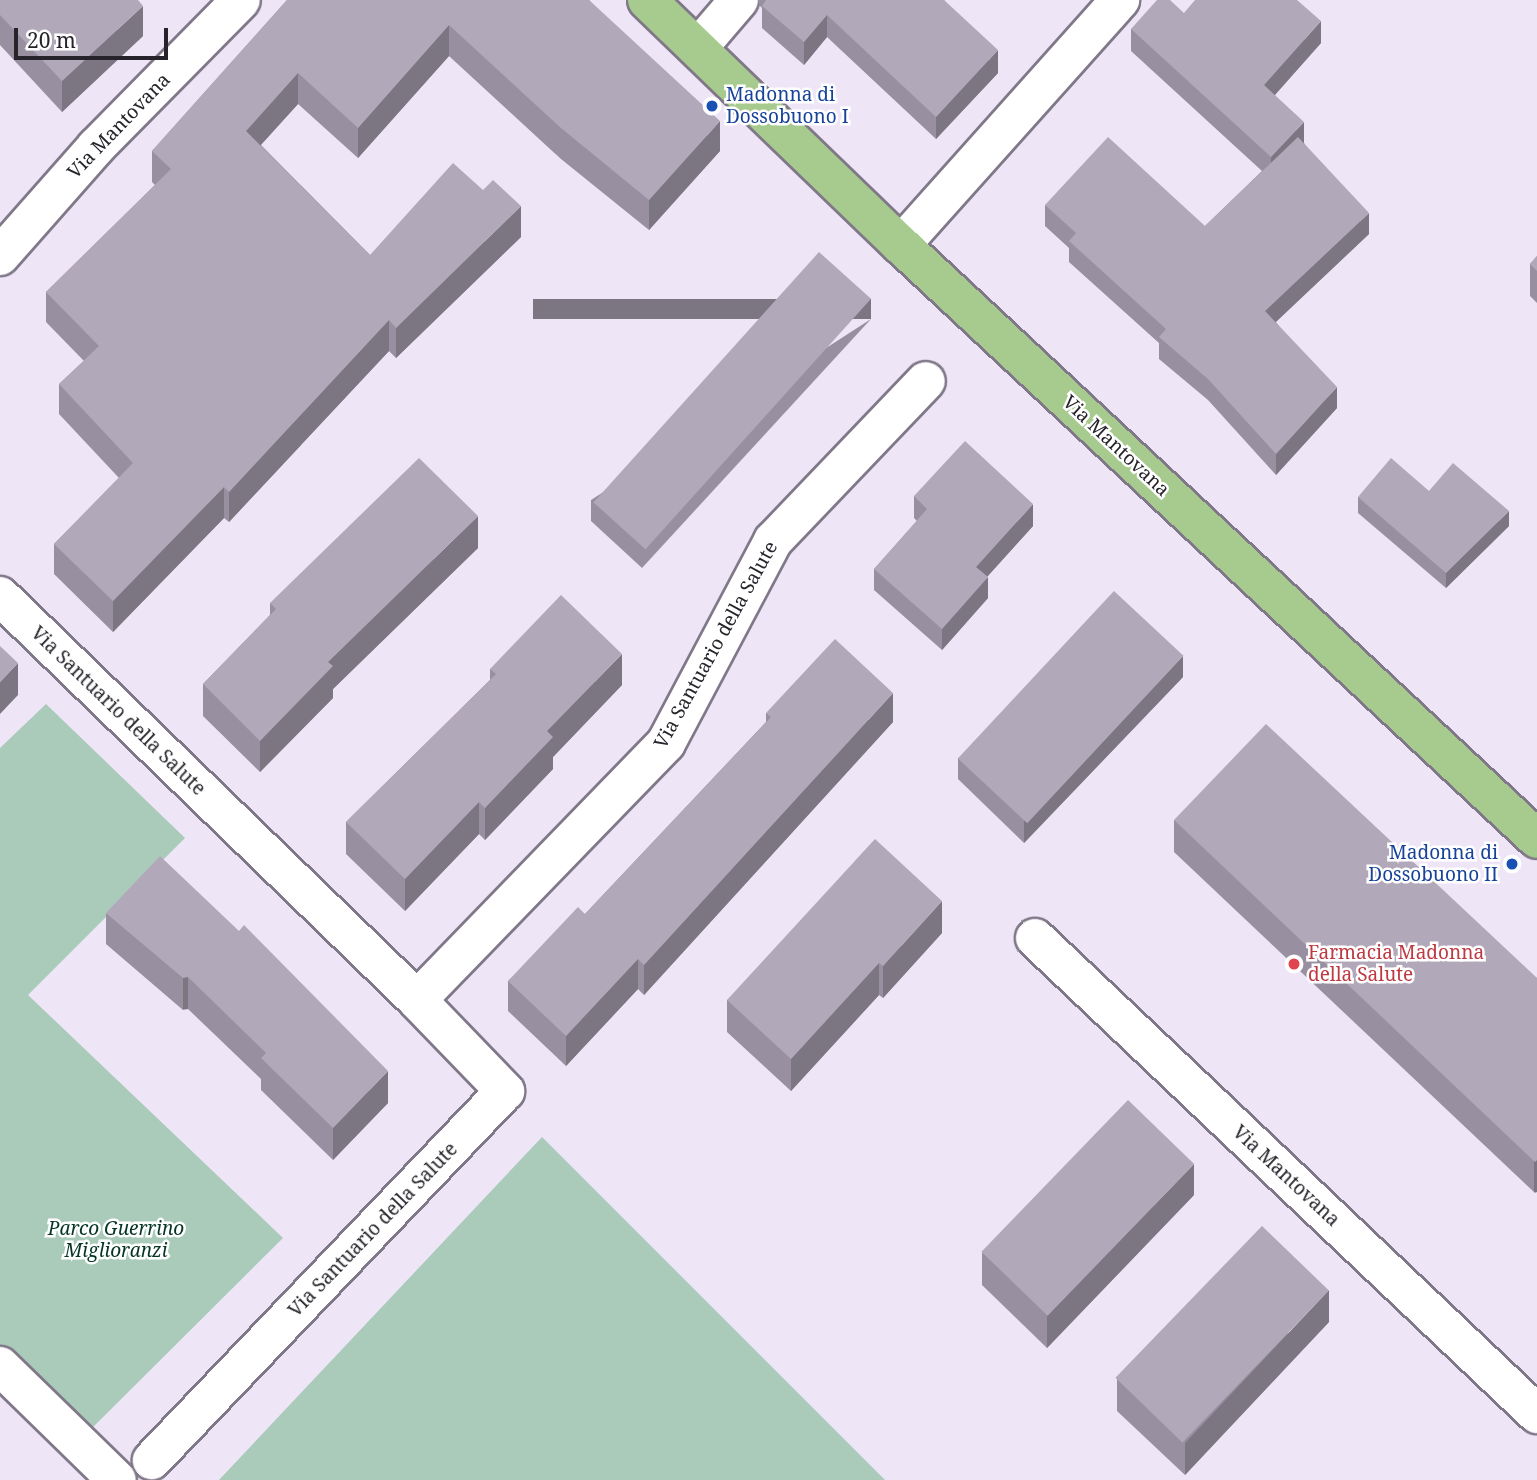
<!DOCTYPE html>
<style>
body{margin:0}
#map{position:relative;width:1537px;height:1480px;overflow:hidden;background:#eee5f7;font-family:"Noto Serif",serif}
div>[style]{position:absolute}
.green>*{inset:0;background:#aacaba}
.roads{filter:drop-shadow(2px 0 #807888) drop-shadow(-2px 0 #807888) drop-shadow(0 2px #807888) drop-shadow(0 -2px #807888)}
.minor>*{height:38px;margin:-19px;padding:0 19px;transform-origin:19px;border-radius:19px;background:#fff}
.major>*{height:38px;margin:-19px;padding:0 19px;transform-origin:19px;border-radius:19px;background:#a7ca8e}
.wall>*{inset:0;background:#9890a0}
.shaded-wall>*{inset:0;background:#7c7682;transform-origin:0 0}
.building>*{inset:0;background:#b1a8ba;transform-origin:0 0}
.dots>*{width:19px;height:19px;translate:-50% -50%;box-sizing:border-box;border:4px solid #fff;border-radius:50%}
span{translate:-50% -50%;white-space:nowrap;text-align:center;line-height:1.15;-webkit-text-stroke:5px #fff;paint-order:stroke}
.transit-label{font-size:19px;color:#164399}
.left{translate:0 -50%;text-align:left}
.right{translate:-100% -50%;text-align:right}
.street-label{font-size:19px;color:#26232a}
.health-label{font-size:19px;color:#be3a42}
.park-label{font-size:19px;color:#053524;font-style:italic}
.scale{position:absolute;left:14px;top:28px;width:154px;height:32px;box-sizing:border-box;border:4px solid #26232a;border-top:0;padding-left:9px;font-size:21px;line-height:24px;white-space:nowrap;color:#26232a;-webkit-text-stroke:5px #fff;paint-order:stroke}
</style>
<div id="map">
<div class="green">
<div style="clip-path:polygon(46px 704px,185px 838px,28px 995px,283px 1238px,77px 1443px,0 1374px,0 748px)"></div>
<div style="clip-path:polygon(542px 1137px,885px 1480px,219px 1480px)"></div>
</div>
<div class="roads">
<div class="minor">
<div style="left:698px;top:48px;width:63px;rotate:-49.5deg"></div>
<div style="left:901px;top:245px;width:329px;rotate:-48.2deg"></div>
<div style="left:0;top:256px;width:145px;rotate:-48.6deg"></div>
<div style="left:96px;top:147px;width:206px;rotate:-45.4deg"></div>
<div style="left:0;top:596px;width:581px;rotate:44.09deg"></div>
<div style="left:417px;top:1000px;width:127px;rotate:46deg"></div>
<div style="left:505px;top:1091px;width:511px;rotate:133.73deg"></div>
<div style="left:1035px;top:938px;width:692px;rotate:43.48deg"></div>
<div style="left:417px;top:1000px;width:358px;rotate:-45.9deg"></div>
<div style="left:666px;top:743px;width:229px;rotate:-62.1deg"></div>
<div style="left:773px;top:541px;width:221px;rotate:-46.3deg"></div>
<div style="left:0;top:1366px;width:163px;rotate:44.3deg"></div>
</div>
<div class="major">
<div style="left:647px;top:0;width:353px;rotate:44deg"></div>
<div style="left:901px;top:245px;width:870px;rotate:43.04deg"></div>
</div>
</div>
<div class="wall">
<div style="clip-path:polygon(0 0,143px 36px,62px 112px,0 45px)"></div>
<div style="clip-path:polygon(287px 0,589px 0,720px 151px,649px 230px,561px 159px,449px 56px,358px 158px,298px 104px,261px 145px,370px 255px,521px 237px,396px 358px,389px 351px,229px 522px,224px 518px,113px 632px,54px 574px,54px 544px,119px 478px,59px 414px,59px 384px,84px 361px,46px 322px,46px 292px,155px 185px,152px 182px,152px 151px)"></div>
<div style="clip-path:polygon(758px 0,944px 0,998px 73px,936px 139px,827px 37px,804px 65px,762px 28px,762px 8px,760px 6px)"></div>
<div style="clip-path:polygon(1184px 13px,1321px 43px,1275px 95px,1304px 143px,1369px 234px,1276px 322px,1337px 408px,1276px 475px,1208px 400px,1159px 359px,1159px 343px,1069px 262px,1069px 248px,1045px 226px,1045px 205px,1205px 226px,1262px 171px,1131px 51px,1131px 29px)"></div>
<div style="clip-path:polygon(1537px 256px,1537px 303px,1530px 296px,1530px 264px)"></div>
<div style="clip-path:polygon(871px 319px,642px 568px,591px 521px,591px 500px)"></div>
<div style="clip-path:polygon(1429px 491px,1509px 526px,1446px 588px,1358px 513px,1358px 497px)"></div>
<div style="clip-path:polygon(914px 496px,1033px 526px,987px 577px,988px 598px,942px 650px,874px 590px,874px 569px,917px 521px,914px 518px)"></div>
<div style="clip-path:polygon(478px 548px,333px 689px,333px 698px,260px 772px,203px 716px,203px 684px,270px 615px,270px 603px)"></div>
<div style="clip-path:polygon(490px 669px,622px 685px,553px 757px,553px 769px,485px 840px,479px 834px,405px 911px,346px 854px,346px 822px,490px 680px)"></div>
<div style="clip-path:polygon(1183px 677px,1024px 843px,958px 779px,958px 758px)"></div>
<div style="clip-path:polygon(766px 713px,893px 722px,644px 995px,638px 989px,566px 1066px,508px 1011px,508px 981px,585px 914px,766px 722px)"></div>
<div style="clip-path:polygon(1174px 820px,1537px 978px,1537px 1192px,1535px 1193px,1174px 852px)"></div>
<div style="clip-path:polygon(106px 913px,388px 1103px,333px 1160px,261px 1090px,261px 1079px,188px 1009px,183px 1010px,106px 944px)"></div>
<div style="clip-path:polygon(942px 933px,883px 998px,879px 995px,791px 1091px,727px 1032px,727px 1000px)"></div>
<div style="clip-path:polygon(1194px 1195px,1047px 1348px,982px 1285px,982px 1253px)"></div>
<div style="clip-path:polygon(1329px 1322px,1185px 1475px,1117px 1411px,1117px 1379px)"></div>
</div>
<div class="shaded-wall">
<div style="clip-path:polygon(143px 6px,143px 36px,62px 112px,62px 81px)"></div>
<div style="clip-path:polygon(827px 15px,827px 37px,804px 65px,804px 42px)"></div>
<div style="clip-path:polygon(1321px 21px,1321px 43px,1264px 107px,1264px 85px)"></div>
<div style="clip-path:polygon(449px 25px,449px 56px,358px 158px,358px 128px)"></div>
<div style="clip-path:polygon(998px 50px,998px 73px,936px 139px,936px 117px)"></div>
<div style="clip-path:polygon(298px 73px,298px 104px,246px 161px,246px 131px)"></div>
<div style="clip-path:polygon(720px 121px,720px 151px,649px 230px,649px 200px)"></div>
<div style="clip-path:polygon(1304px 122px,1304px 144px,1271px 180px,1271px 157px)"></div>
<div style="clip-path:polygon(521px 206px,521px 237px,396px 358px,396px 328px)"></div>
<div style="clip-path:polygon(1369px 213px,1369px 234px,1265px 332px,1265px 311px)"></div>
<div style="left:871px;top:299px;width:20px;height:338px;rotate:90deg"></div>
<div style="clip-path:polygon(389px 320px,389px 351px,229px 522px,229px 492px)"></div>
<div style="clip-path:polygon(1337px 387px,1337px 408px,1276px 475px,1276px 454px)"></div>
<div style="clip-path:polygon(224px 487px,224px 518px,113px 632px,113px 601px)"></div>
<div style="clip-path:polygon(1033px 504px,1033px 526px,976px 589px,976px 567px)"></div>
<div style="clip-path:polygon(1509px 511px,1509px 526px,1446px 588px,1446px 573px)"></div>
<div style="clip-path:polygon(478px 516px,478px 548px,333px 689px,333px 698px,260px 772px,260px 741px,328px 662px)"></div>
<div style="clip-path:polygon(988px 577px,988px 598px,942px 650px,942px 629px)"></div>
<div style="clip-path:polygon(622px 654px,622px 685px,553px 757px,553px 769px,485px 840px,485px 808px,547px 731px)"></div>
<div style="clip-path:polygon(1183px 656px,1183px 677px,1024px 843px,1024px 821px)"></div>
<div style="clip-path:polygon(18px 663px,18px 695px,0 714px,0 682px)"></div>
<div style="clip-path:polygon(893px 693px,893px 722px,644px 995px,644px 965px)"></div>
<div style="clip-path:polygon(479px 802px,479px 834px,405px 911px,405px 879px)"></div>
<div style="clip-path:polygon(942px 901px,942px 933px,883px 998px,883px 966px)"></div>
<div style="clip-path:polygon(638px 959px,638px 989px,566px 1066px,566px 1036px)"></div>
<div style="clip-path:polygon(879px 963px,879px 995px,791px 1091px,791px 1059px)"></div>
<div style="left:188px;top:977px;width:32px;height:5px;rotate:90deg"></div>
<div style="clip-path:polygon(388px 1071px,388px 1103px,333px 1160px,333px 1128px)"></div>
<div style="left:1537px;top:1160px;width:32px;height:3px;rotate:90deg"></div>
<div style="clip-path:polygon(1194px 1164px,1194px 1195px,1047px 1348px,1047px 1316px)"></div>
<div style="clip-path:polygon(1329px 1290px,1329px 1322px,1185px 1475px,1185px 1443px)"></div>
</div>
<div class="building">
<div style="clip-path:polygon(0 0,138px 0,143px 6px,62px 81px,0 15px)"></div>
<div style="clip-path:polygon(287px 0,589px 0,720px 121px,649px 200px,561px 128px,449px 25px,358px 128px,298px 73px,246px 131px,370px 255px,453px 163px,483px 190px,493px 180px,521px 206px,396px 328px,389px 320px,229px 492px,224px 487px,113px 601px,54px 544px,133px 463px,59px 384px,99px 346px,46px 292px,171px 169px,152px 151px)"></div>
<div style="clip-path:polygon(766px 0,944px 0,998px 50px,936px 117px,827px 15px,804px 42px,762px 6px)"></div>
<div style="clip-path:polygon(1157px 0,1170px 0,1184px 13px,1195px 0,1297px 0,1321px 21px,1264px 85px,1304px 122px,1271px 157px,1131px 29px)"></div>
<div style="clip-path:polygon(1108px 137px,1205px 226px,1298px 137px,1369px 213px,1265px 311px,1337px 387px,1276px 454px,1208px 379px,1159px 337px,1166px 329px,1069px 241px,1076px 233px,1045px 205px)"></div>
<div style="left:819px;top:252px;width:70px;height:337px;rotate:42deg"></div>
<div style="clip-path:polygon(1537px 256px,1537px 271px,1530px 264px)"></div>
<div style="clip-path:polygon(965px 441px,1033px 504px,976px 567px,988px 577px,942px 629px,874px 569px,927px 509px,914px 496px)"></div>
<div style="clip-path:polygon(419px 458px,478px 516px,328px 662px,333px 666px,260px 741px,203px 684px,276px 609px,270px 603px)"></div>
<div style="clip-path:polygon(1391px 458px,1429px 491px,1453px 463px,1509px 511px,1446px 573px,1358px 497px)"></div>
<div style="left:1114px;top:591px;width:95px;height:229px;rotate:43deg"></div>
<div style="clip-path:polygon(561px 595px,622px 654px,547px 731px,553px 737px,485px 808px,479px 802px,405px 879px,346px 822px,496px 674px,490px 669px)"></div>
<div style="clip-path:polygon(835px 639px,893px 693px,644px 965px,638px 959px,566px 1036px,508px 981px,578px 907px,585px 914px,771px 717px,766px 713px)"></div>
<div style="clip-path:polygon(0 646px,18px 663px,0 682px)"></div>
<div style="clip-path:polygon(1266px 724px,1537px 978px,1537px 1160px,1535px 1162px,1174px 820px)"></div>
<div style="clip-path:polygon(875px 839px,942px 901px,883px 966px,879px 963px,791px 1059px,727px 1000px)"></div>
<div style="clip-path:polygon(160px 856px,239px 931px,244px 925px,388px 1071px,333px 1128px,261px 1058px,266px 1053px,188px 977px,183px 978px,106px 913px)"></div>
<div style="left:1128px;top:1100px;width:92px;height:211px;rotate:44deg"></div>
<div style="left:1262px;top:1226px;width:93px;height:211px;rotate:44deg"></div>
</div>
<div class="dots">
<div style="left:712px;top:106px;background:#1a4fb4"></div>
<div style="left:1512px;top:864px;background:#1a4fb4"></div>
<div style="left:1294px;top:964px;background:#e0444e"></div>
</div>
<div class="transit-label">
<span class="left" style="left:726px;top:106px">Madonna di<br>Dossobuono I</span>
<span class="right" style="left:1498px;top:864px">Madonna di<br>Dossobuono II</span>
</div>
<div class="street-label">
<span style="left:119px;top:126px;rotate:-46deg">Via Mantovana</span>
<span style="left:1116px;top:446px;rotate:43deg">Via Mantovana</span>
<span style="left:716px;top:645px;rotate:-61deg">Via Santuario della Salute</span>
<span style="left:118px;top:711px;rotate:44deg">Via Santuario della Salute</span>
<span style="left:1286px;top:1176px;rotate:43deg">Via Mantovana</span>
<span style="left:373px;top:1230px;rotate:-46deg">Via Santuario della Salute</span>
</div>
<div class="health-label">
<span class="left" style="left:1308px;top:964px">Farmacia Madonna<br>della Salute</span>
</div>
<div class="park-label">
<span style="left:116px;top:1240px">Parco Guerrino<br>Miglioranzi</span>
</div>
<div class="scale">20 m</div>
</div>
